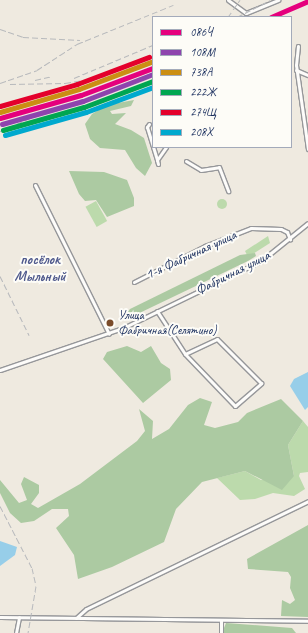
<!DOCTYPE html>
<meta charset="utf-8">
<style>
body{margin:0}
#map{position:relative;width:308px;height:633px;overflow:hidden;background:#efeae0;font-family:Caveat,sans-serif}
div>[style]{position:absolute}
.green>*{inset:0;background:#bcdaac;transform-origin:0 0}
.round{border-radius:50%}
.forest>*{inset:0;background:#accaa2}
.water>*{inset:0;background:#97cee9}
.roads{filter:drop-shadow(1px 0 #96979a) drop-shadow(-1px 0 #96979a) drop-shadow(0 1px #96979a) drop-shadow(0 -1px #96979a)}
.minor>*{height:3px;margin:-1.5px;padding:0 1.5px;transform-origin:1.5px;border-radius:1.5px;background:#fdfcfa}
.rail>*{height:1px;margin-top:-0.5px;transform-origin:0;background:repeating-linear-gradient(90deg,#b7b9bc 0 6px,transparent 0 9px)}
.rail-1>*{height:5px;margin:-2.5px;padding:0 2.5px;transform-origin:2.5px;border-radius:2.5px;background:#e5007d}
.rail-2>*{height:5px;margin:-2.5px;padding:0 2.5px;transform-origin:2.5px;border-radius:2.5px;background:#8e44ad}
.rail-3>*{height:5px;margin:-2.5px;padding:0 2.5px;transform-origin:2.5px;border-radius:2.5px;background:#cb8e13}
.rail-4>*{height:5px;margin:-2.5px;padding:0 2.5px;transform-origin:2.5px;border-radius:2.5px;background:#00a651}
.rail-5>*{height:5px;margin:-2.5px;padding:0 2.5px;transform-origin:2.5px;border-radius:2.5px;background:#e4002b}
.rail-6>*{height:5px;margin:-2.5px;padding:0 2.5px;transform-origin:2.5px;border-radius:2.5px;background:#00a9ce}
.dots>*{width:11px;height:11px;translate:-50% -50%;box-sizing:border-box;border:2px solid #fdfcf7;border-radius:50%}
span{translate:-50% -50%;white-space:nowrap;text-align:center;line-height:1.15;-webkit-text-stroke:4px #fdfcf7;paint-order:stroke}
.bus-label{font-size:13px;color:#1b2f5e}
.left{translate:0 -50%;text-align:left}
.street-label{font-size:14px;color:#1b2f5e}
.neighbourhood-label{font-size:15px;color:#505a8d;font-weight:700}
.legend{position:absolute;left:152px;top:16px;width:140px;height:132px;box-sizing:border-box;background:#fdfcf7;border:1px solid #a3aaba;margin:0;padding:5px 7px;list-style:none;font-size:12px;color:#1b2f5e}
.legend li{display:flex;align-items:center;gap:8px;height:20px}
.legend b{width:20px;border:1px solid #a3aaba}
</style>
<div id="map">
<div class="green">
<div class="round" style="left:217px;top:199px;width:10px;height:10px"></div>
<div style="left:96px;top:201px;width:23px;height:12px;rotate:61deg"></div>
<div style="clip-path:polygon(268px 236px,270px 243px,248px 257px,245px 251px)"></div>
<div style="clip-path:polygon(303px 421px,308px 427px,308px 472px,300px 473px,299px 476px,305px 489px,294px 496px,273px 493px,255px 499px,240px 500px,217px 478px,245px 471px,261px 480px,294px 476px,288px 445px)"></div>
</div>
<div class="forest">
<div style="clip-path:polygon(134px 100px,131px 106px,110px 111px,112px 114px,126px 113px,115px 124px,131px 130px,144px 138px,152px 163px,145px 176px,136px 168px,125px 150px,100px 148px,90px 139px,85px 124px,92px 114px,107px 105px)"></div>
<div style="clip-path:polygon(69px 171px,104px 172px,127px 180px,134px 198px,134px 206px,107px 217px,96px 200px,85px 201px,79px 194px)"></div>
<div style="clip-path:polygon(255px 253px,256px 256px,248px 261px,129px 318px,126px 314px,130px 309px,240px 255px)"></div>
<div style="clip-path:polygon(127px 346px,141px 352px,151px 346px,161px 363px,170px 369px,171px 380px,143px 403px,103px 359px,107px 352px)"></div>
<div style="clip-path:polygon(200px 398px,212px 402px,204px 425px,215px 428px,238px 422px,247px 413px,281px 399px,303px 421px,288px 445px,294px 476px,282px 490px,245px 471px,202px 482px,176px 509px,164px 542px,112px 567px,78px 579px,74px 555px,56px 528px,69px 516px,68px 509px,52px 509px,34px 521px,21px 523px,10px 513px,0 493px,0 480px,19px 503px,27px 500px,21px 484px,24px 477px,39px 485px,39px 493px,31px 504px,38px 508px,80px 484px,137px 441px,145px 431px,139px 409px,153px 421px,152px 439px,169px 429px,188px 405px)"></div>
<div style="clip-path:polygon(308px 525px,308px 617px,281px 616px,282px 600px,290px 604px,295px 600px,290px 588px,291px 577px,288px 572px,248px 569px,247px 559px)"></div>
<div style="clip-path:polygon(226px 623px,292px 628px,296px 633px,222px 633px)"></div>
</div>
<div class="water">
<div style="clip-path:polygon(308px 372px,308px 407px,305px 410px,290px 386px,294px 379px)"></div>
<div style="clip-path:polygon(0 541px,17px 547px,15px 555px,0 566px)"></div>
</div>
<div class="roads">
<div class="minor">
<div style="left:228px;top:0;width:22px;rotate:36deg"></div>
<div style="left:246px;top:13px;width:35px;rotate:-22deg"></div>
<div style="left:298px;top:46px;width:19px;rotate:96deg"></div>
<div style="left:296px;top:65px;width:85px;rotate:81.9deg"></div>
<div style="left:296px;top:70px;width:13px;rotate:23deg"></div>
<div style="left:149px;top:124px;width:4px;rotate:124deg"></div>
<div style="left:147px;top:127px;width:34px;rotate:73deg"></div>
<div style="left:186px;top:161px;width:17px;rotate:31deg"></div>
<div style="left:201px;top:170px;width:18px;rotate:-9deg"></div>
<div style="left:219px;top:167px;width:26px;rotate:69deg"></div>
<div style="left:158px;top:164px;width:4px;rotate:-104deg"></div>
<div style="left:157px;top:160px;width:16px;rotate:-55deg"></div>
<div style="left:35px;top:185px;width:166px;rotate:63.6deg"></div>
<div style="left:134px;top:282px;width:80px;rotate:-26.9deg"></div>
<div style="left:205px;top:246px;width:49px;rotate:-21.4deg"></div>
<div style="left:251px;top:228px;width:30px;rotate:2deg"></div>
<div style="left:281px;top:229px;width:7px;rotate:27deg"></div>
<div style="left:287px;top:232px;width:8px;rotate:67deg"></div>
<div style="left:157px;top:311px;width:51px;rotate:56.9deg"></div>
<div style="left:185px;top:354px;width:72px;rotate:46.1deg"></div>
<div style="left:235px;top:406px;width:35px;rotate:-41deg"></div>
<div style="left:261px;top:383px;width:62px;rotate:-135deg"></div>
<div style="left:217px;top:339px;width:35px;rotate:155deg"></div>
<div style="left:0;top:370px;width:130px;rotate:-18.9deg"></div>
<div style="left:123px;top:328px;width:153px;rotate:-25.9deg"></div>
<div style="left:261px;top:261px;width:60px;rotate:-39deg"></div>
<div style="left:0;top:617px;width:308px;rotate:0.7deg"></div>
<div style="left:76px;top:618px;width:13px;rotate:-42deg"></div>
<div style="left:86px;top:609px;width:247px;rotate:-25.9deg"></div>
<div style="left:221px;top:620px;width:13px;rotate:90deg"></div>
<div style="left:16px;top:633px;width:16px;rotate:-79deg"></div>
</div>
</div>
<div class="rail">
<div style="left:228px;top:17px;width:21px;rotate:-55deg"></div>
<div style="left:237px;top:17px;width:37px;rotate:-27deg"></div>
<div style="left:0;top:29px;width:24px;rotate:19deg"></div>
<div style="left:23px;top:37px;width:57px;rotate:3deg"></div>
<div style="left:111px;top:72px;width:46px;rotate:-23.2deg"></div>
<div style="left:74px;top:78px;width:86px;rotate:-22.7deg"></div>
<div style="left:35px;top:80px;width:18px;rotate:-13deg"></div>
<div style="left:0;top:83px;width:39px;rotate:-19deg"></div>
<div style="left:37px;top:70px;width:48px;rotate:-33deg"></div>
<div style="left:77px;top:44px;width:104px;rotate:-22.1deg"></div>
<div style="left:10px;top:84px;width:55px;rotate:-1deg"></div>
<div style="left:65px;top:83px;width:63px;rotate:-9.2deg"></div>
<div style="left:127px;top:73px;width:28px;rotate:-21deg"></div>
<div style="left:0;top:131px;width:48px;rotate:-23.4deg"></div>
<div style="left:0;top:276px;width:66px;rotate:63.8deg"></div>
<div style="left:0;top:506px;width:70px;rotate:62.7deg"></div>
<div style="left:32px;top:568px;width:18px;rotate:77deg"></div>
<div style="left:36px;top:586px;width:48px;rotate:99.7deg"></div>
</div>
<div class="rail-1">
<div style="left:271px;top:17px;width:40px;rotate:-23.4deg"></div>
<div style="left:0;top:118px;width:84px;rotate:-15.9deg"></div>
<div style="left:81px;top:95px;width:77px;rotate:-20.6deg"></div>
</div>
<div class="rail-2">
<div style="left:2px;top:124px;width:84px;rotate:-15.9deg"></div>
<div style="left:83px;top:101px;width:75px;rotate:-21.1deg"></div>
</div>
<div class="rail-3">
<div style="left:0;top:112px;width:82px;rotate:-16.2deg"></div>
<div style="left:79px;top:89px;width:77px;rotate:-20.6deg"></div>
</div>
<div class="rail-4">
<div style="left:3px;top:130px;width:84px;rotate:-15.9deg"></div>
<div style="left:84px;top:107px;width:74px;rotate:-20.6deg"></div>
</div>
<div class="rail-5">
<div style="left:0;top:106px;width:80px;rotate:-15.9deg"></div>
<div style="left:77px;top:84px;width:77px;rotate:-20.6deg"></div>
</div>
<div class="rail-6">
<div style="left:5px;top:135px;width:84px;rotate:-15.9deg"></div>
<div style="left:86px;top:112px;width:72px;rotate:-20.5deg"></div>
</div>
<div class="dots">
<div style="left:110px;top:323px;background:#7a4b2a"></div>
</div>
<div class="bus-label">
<span class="left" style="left:118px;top:323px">Улица<br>Фабричная(Селятино)</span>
</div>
<div class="street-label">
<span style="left:191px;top:255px;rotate:-25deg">1-я Фабричная улица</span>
<span style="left:233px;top:273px;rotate:-27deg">Фабричная улица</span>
</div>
<div class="neighbourhood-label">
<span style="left:40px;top:268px">посёлок<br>Мыльный</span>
</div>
<ul class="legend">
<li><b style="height:5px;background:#e5007d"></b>086Ч</li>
<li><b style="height:5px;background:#8e44ad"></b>108М</li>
<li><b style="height:5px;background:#cb8e13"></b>738А</li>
<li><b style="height:5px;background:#00a651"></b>222Ж</li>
<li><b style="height:5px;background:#e4002b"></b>274Щ</li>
<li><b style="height:5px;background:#00a9ce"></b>208Х</li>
</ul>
</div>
